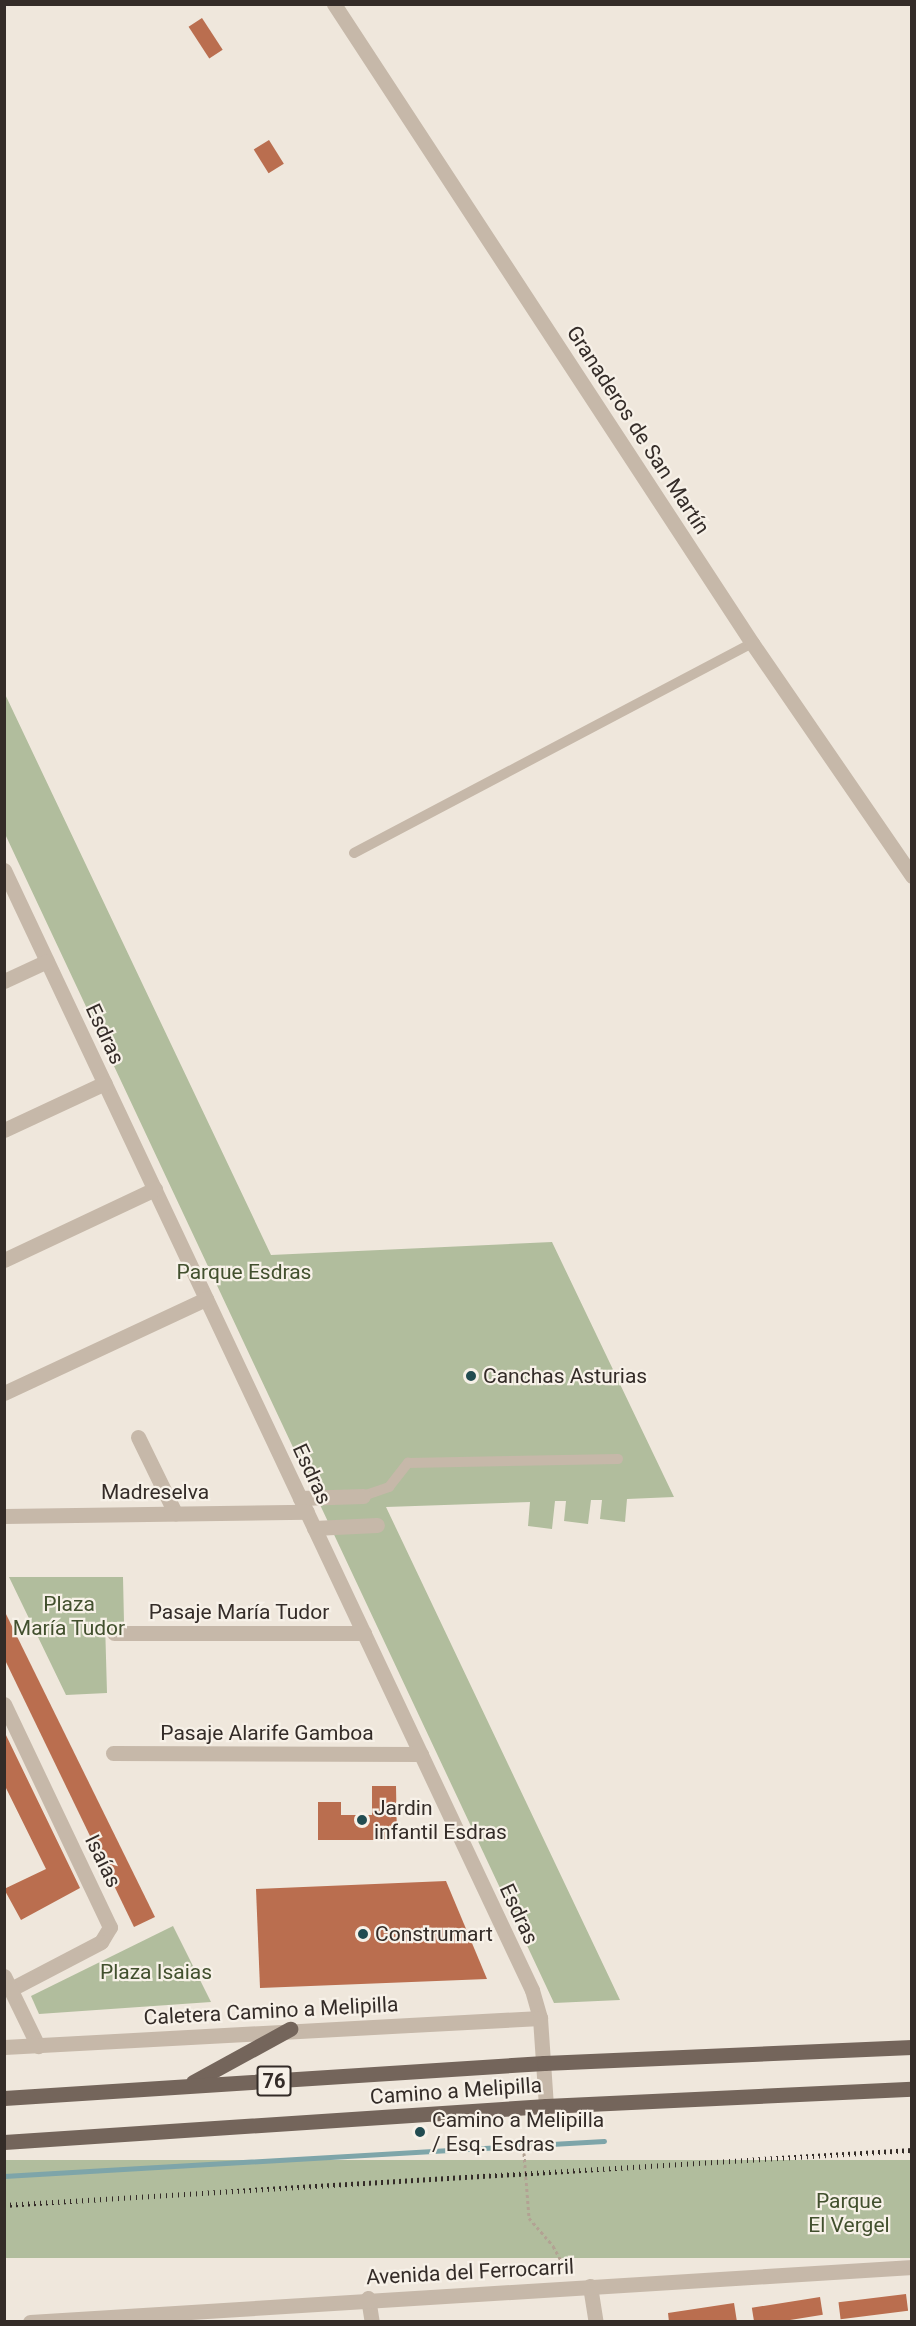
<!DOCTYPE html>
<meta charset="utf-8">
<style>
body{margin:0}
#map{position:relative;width:916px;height:2326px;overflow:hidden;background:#efe7dc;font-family:Roboto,sans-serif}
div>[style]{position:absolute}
.green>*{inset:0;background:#b1bd9d;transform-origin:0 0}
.stream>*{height:5px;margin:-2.5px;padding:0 2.5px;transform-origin:2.5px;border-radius:2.5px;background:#7ea5a9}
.building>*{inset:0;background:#ba6e4f;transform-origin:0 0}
.path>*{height:3px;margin-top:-1.5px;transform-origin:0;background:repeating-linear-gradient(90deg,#b2a293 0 3px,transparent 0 6px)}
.service>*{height:10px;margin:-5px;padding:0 5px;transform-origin:5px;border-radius:5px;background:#c6b8a9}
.minor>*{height:15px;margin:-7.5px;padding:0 7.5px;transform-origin:7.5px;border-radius:7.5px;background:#c6b8a9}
.tertiary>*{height:15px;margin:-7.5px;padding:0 7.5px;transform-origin:7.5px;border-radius:7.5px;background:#c6b8a9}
.primary>*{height:15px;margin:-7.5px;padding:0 7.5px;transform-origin:7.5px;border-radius:7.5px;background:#74655b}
.rail>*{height:4.5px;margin-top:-2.25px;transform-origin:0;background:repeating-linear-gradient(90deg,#342c28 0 1.5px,transparent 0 6px)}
.dots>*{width:16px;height:16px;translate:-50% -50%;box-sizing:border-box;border:3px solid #f7f1e8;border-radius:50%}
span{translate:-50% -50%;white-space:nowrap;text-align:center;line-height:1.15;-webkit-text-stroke:4.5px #f7f1e8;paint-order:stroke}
.shield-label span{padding:2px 4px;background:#f7f1e8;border:2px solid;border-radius:4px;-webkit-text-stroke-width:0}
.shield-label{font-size:20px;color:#342c28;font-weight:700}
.street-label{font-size:21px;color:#342c28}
.park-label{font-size:21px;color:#42502e}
.poi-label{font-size:21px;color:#342c28}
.left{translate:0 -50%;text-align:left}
.frame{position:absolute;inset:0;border:6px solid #342c28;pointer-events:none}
</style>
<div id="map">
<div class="green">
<div style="clip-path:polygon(4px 692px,271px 1255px,552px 1242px,674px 1497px,627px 1499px,625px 1522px,600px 1519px,602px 1500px,591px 1500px,588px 1524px,564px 1521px,566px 1501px,555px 1501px,552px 1529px,528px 1526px,530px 1502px,386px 1507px,620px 2000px,554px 2003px,5px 834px)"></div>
<div style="clip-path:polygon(9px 1577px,123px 1577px,124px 1622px,105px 1622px,107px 1693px,66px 1695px)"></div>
<div style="clip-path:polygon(173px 1926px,211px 2002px,39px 2014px,31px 1996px)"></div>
<div style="left:911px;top:2160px;width:98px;height:908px;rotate:90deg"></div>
</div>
<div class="stream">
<div style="left:4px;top:2176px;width:601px;rotate:-3.34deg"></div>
</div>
<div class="building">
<div style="left:202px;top:18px;width:38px;height:16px;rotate:57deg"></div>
<div style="left:269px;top:140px;width:28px;height:18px;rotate:58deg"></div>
<div style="clip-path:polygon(4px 1610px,155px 1917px,134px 1927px,4px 1658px)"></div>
<div style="clip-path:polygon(4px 1731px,80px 1888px,21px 1920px,4px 1889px,46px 1869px,4px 1784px)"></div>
<div style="clip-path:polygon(372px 1786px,396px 1786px,397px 1840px,318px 1840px,318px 1802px,341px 1802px,341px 1815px,372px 1815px)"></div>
<div style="clip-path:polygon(446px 1881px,487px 1979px,260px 1988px,256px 1889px)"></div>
<div style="left:906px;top:2294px;width:17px;height:68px;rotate:83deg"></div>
<div style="left:820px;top:2297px;width:18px;height:69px;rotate:81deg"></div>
<div style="clip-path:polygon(734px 2303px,737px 2322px,669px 2322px,668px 2313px)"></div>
</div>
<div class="path">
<div style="left:523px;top:2141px;width:77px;rotate:85.5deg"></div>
<div style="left:529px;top:2218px;width:37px;rotate:49deg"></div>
<div style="left:553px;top:2246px;width:31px;rotate:61deg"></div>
</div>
<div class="service">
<div style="left:354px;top:853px;width:450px;rotate:-27.8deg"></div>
<div style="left:363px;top:1496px;width:28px;rotate:-19deg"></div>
<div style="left:389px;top:1487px;width:31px;rotate:-52deg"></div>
<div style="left:408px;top:1463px;width:210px;rotate:-1.1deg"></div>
</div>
<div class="minor">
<div style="left:334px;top:4px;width:764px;rotate:56.81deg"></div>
<div style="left:752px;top:643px;width:283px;rotate:55.5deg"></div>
<div style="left:4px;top:870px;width:1238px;rotate:64.76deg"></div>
<div style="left:532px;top:1990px;width:29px;rotate:74deg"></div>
<div style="left:4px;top:981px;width:47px;rotate:-24.9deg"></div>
<div style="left:4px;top:1130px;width:111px;rotate:-25deg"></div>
<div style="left:4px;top:1260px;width:167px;rotate:-25.2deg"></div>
<div style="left:4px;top:1393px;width:223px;rotate:-25deg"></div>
<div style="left:138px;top:1437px;width:85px;rotate:64deg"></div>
<div style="left:300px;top:1498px;width:63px;rotate:-1.8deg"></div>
<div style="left:4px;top:1516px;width:303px;rotate:-0.8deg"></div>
<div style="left:314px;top:1528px;width:63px;rotate:-2.7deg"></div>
<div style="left:114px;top:1633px;width:250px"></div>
<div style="left:4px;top:1704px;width:247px;rotate:64.6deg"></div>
<div style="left:110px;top:1927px;width:17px;rotate:121deg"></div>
<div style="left:101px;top:1942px;width:102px;rotate:152.4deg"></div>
<div style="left:113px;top:1753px;width:308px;rotate:0.2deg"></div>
<div style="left:4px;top:1976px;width:78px;rotate:64.1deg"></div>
<div style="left:590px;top:2286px;width:36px;rotate:81deg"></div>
<div style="left:368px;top:2298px;width:24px;rotate:81deg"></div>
<div style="left:30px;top:2322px;width:884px;rotate:-3.57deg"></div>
</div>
<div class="tertiary">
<div style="left:4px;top:2047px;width:537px;rotate:-3.1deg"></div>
<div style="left:540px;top:2018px;width:88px;rotate:86.1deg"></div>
</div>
<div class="primary">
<div style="left:193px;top:2082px;width:111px;rotate:-28.7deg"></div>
<div style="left:4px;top:2098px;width:541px;rotate:-3.71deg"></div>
<div style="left:544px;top:2063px;width:368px;rotate:-2.5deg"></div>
<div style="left:4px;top:2142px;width:543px;rotate:-3.8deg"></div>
<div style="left:546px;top:2106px;width:366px;rotate:-2.7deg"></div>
</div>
<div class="rail">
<div style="left:4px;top:2205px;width:910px;rotate:-3.47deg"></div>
</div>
<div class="dots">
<div style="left:471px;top:1376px;background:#224c51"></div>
<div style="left:362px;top:1820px;background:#224c51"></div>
<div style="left:363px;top:1934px;background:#224c51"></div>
<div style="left:420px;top:2132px;background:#224c51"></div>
</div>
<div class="shield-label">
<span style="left:274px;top:2081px">76</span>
</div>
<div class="street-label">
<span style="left:638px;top:430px;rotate:57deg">Granaderos de San Martín</span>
<span style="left:105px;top:1034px;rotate:65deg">Esdras</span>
<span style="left:312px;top:1474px;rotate:65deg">Esdras</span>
<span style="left:155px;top:1492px">Madreselva</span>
<span style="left:239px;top:1612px">Pasaje María Tudor</span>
<span style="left:267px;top:1733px">Pasaje Alarife Gamboa</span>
<span style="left:103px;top:1861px;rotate:64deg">Isaías</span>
<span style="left:519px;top:1914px;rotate:65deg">Esdras</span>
<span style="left:271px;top:2011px;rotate:-3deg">Caletera Camino a Melipilla</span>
<span style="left:456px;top:2091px;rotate:-4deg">Camino a Melipilla</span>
<span style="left:470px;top:2272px;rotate:-3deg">Avenida del Ferrocarril</span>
</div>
<div class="park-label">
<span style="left:244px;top:1272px">Parque Esdras</span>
<span style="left:69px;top:1616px">Plaza<br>María Tudor</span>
<span style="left:156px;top:1972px">Plaza Isaias</span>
<span style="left:849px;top:2213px">Parque<br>El Vergel</span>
</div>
<div class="poi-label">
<span class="left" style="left:483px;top:1376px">Canchas Asturias</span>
<span class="left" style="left:374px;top:1820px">Jardin<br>infantil Esdras</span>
<span class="left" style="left:375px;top:1934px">Construmart</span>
<span class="left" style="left:432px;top:2132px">Camino a Melipilla<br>/ Esq. Esdras</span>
</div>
<div class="frame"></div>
</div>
